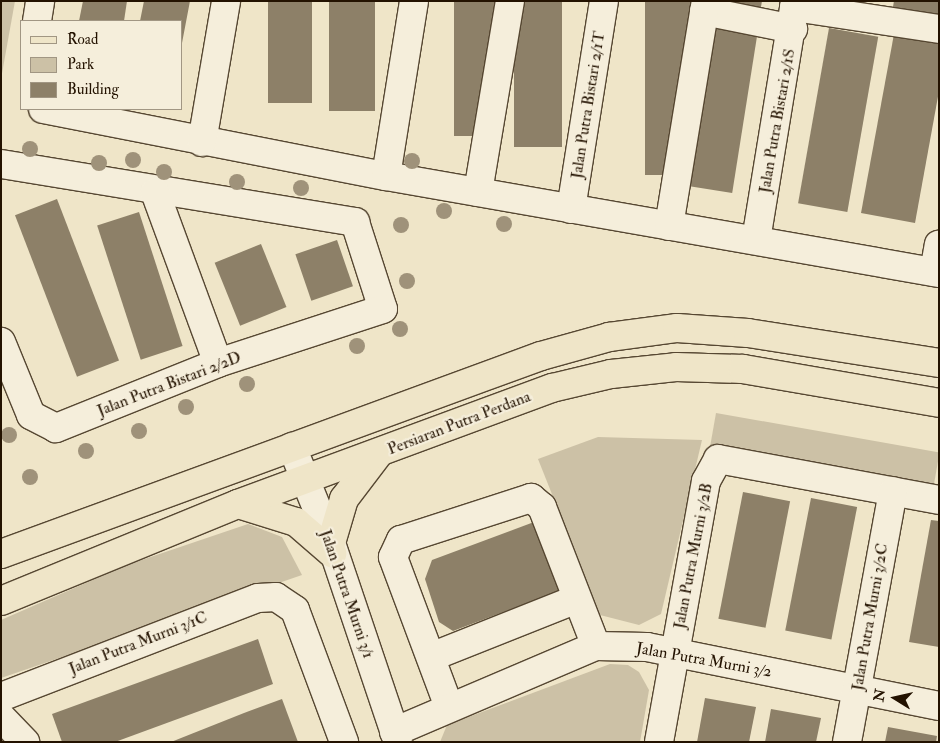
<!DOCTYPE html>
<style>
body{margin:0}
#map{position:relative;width:940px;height:743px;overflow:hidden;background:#efe5c8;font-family:"IM FELL Double Pica",serif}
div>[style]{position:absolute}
.green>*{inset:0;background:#ccc1a6;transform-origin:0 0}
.building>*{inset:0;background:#8d8068;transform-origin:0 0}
.roads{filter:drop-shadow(1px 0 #564732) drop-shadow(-1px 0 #564732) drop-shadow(0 1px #564732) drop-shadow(0 -1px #564732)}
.minor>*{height:28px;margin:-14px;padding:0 14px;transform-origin:14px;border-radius:14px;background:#f5eedb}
.major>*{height:28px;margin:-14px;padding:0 14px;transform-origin:14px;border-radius:14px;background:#efe5c8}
.trees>*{width:16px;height:16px;margin:-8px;border-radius:50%;background:#9f927a}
span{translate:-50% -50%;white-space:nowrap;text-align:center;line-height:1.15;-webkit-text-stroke:4.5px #f5eedb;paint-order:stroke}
.street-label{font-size:16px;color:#231200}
.frame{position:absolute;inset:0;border:2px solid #231200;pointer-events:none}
.legend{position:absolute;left:20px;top:20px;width:162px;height:90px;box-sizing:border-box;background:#f5eedb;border:1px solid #a19683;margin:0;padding:6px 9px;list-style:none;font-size:15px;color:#231200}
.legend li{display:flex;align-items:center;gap:10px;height:25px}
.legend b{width:25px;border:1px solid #a19683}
.north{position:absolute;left:870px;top:673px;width:50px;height:50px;-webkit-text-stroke:4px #f5eedb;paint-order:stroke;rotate:280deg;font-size:14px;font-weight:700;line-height:20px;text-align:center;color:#231200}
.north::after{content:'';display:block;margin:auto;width:18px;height:22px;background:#231200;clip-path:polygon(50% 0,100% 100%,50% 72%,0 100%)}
</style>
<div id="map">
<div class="green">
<div style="clip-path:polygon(1px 1px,15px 1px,1px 79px)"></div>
<div style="left:716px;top:413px;width:227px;height:34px;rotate:10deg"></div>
<div style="clip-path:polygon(598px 437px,702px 440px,661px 614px,639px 625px,600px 615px,538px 459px)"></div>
<div style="clip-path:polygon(248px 524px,282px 537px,302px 575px,1px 678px,1px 620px,127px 565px)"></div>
<div style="clip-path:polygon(610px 664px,628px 665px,639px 672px,649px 690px,640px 742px,440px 742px,447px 725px)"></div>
</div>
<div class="building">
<div style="clip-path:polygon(83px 1px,127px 1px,124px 21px,79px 21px)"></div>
<div style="clip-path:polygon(144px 1px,190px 1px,182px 43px,181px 21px,140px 21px)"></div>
<div style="left:268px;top:1px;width:44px;height:102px"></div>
<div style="left:329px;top:1px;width:46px;height:110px"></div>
<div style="left:454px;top:1px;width:45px;height:135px"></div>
<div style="left:514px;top:1px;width:48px;height:146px"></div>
<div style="left:645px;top:1px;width:52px;height:174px"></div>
<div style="clip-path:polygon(710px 1px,762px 1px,759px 18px)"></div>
<div style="clip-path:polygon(894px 1px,939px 1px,939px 27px,891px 18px)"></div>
<div style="left:707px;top:26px;width:51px;height:161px;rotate:9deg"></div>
<div style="left:829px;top:28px;width:50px;height:178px;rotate:10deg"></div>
<div style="clip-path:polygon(894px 34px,939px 42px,939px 91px,915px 223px,861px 213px)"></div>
<div style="left:57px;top:199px;width:173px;height:45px;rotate:69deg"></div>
<div style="left:139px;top:212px;width:141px;height:44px;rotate:72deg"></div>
<div style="left:337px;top:240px;width:49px;height:44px;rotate:71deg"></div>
<div style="left:261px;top:244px;width:68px;height:50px;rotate:68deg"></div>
<div style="left:743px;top:492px;width:48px;height:129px;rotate:11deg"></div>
<div style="left:811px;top:498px;width:47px;height:135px;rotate:11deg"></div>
<div style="clip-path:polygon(542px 519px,567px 588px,453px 631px,439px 622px,425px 579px,432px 560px)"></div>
<div style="clip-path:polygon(931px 520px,939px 521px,939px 647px,909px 642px)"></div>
<div style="clip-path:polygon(258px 639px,273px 684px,115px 742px,62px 742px,52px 714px)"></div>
<div style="clip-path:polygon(705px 698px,756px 707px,749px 742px,697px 742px)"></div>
<div style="clip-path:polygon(282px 699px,298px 742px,171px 742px,244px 713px)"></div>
<div style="clip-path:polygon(771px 709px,821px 718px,816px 742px,765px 742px)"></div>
<div style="clip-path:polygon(888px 727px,937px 736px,936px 742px,885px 742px)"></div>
</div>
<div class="roads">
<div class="minor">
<div style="left:794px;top:7px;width:147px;rotate:8.6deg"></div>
<div style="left:704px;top:11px;width:91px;rotate:11.4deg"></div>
<div style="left:37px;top:21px;width:20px;rotate:-81deg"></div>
<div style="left:43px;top:109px;width:349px;rotate:11.1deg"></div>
<div style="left:386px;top:176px;width:561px;rotate:9.95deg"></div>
<div style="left:202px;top:142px;width:143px;rotate:-80.3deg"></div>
<div style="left:1px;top:164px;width:359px;rotate:9.3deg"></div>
<div style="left:355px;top:222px;width:91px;rotate:72.2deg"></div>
<div style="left:383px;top:309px;width:174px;rotate:161.9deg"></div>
<div style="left:218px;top:363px;width:175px;rotate:158.1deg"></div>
<div style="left:56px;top:428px;width:28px;rotate:-153deg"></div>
<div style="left:31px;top:415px;width:79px;rotate:-112.3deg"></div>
<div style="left:386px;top:176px;width:177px;rotate:-80.9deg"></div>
<div style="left:155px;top:192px;width:182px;rotate:69.8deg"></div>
<div style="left:478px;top:192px;width:194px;rotate:-80.5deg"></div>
<div style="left:571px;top:209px;width:211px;rotate:-81deg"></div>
<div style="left:669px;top:226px;width:228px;rotate:-80.7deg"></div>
<div style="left:756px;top:240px;width:242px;rotate:-80.7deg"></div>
<div style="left:934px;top:272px;width:28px;rotate:-80deg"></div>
<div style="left:292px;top:447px;width:104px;rotate:67.9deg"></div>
<div style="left:331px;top:543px;width:210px;rotate:71.4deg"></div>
<div style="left:431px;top:657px;width:157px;rotate:-21.7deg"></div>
<div style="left:1px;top:697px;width:275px;rotate:-21.1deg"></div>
<div style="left:258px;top:598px;width:18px;rotate:-3deg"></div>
<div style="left:276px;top:597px;width:23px;rotate:34deg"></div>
<div style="left:295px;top:610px;width:141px;rotate:69.6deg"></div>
<div style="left:449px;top:707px;width:160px;rotate:-110.5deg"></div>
<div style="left:393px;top:557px;width:19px;rotate:-65deg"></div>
<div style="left:401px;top:540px;width:137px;rotate:-17.9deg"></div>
<div style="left:531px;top:498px;width:14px;rotate:39deg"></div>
<div style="left:542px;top:507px;width:149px;rotate:68.8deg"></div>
<div style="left:1px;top:717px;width:35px;rotate:46deg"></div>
<div style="left:394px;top:732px;width:220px;rotate:-23.1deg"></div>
<div style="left:596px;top:646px;width:51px;rotate:1.1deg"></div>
<div style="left:647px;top:647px;width:298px;rotate:11.4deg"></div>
<div style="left:659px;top:742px;width:265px;rotate:-79.8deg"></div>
<div style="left:706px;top:481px;width:25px;rotate:-61deg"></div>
<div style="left:718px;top:459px;width:225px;rotate:10.5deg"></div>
<div style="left:847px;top:742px;width:255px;rotate:-79.6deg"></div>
</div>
<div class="major">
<div style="left:238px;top:504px;width:61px;rotate:17.2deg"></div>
<div style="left:296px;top:522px;width:48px;rotate:40.7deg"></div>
<div style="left:331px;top:543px;width:46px;rotate:-73.5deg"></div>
<div style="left:344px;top:499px;width:58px;rotate:-52.7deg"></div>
<div style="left:1px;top:554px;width:575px;rotate:-20.14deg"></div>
<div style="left:541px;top:356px;width:71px;rotate:-15.6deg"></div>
<div style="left:609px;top:337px;width:69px;rotate:-7.5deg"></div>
<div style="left:677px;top:328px;width:71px;rotate:4deg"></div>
<div style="left:748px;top:333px;width:193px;rotate:8.9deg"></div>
<div style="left:1px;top:601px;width:256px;rotate:-22.3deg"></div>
<div style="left:238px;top:504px;width:335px;rotate:-20.3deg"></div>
<div style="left:552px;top:388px;width:61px;rotate:-13.3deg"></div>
<div style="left:611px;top:374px;width:65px;rotate:-6.1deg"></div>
<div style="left:676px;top:367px;width:67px;rotate:1.7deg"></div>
<div style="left:743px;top:369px;width:199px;rotate:9.8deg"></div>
</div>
</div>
<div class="trees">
<div style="left:30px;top:149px"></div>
<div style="left:133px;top:160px"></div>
<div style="left:412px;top:161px"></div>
<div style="left:99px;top:163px"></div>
<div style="left:164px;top:172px"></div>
<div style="left:237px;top:182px"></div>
<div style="left:301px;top:188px"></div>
<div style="left:444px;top:211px"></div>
<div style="left:504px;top:224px"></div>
<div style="left:401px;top:225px"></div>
<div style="left:407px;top:281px"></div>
<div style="left:400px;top:329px"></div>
<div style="left:357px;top:346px"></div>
<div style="left:247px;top:384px"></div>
<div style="left:186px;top:407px"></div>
<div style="left:139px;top:431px"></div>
<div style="left:9px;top:435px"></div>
<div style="left:86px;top:451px"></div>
<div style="left:30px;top:477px"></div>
</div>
<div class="street-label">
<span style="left:588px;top:105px;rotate:-81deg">Jalan Putra Bistari 2/1T</span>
<span style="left:777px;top:121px;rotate:-80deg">Jalan Putra Bistari 2/1S</span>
<span style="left:169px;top:384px;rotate:-21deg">Jalan Putra Bistari 2/2D</span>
<span style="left:459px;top:423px;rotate:-21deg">Persiaran Putra Perdana</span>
<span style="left:693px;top:556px;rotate:-79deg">Jalan Putra Murni 3/2B</span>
<span style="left:347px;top:594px;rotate:71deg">Jalan Putra Murni 3/1</span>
<span style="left:870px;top:617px;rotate:-80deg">Jalan Putra Murni 3/2C</span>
<span style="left:138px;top:643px;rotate:-21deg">Jalan Putra Murni 3/1C</span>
<span style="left:704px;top:660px;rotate:10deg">Jalan Putra Murni 3/2</span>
</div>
<div class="frame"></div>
<ul class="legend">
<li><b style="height:6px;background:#efe5c8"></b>Road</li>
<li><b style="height:14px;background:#ccc1a6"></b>Park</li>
<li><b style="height:14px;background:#8d8068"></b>Building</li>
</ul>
<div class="north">N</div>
</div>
